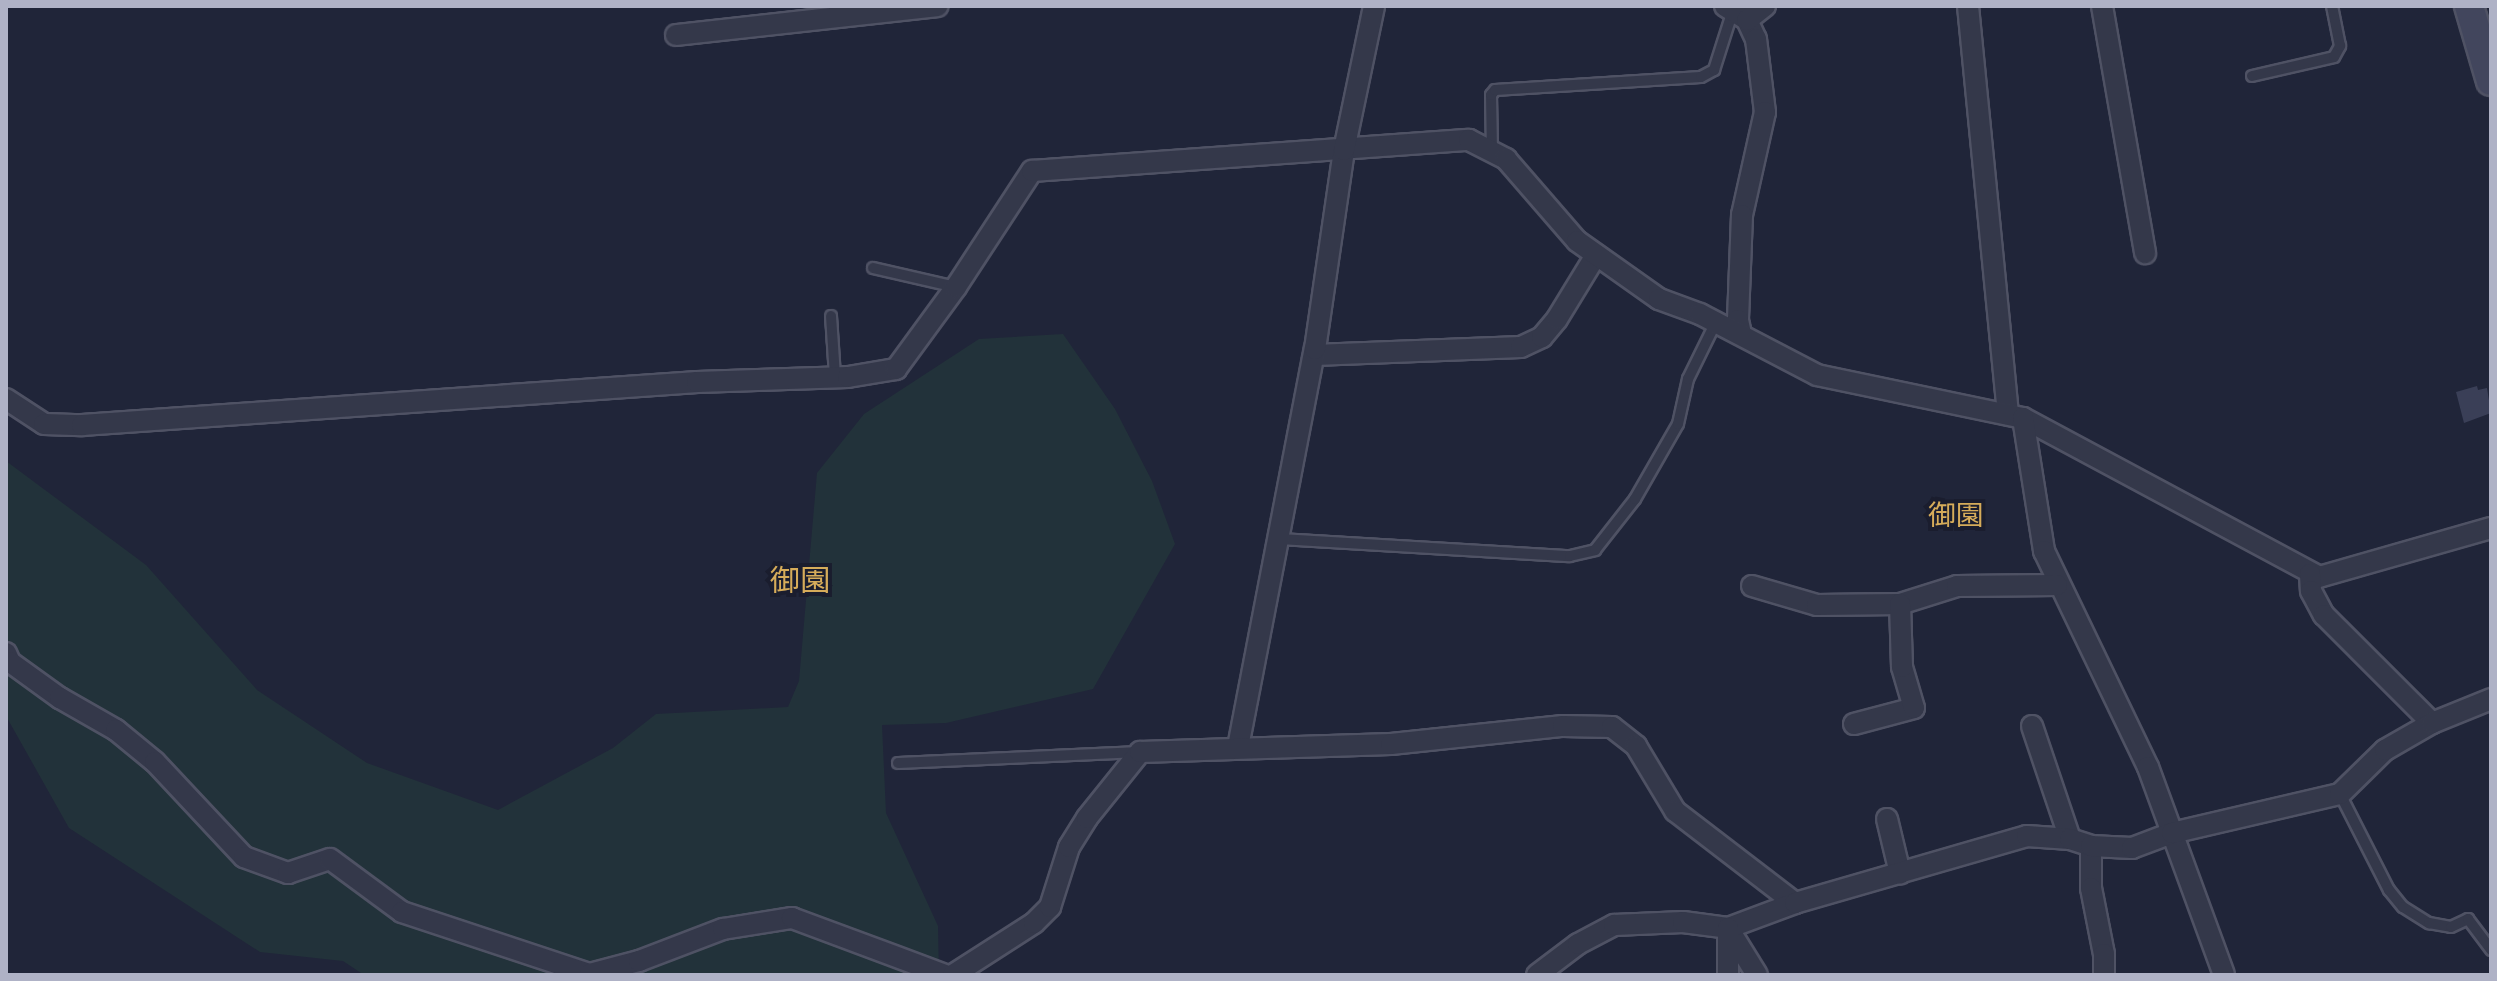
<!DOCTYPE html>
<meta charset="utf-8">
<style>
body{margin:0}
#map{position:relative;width:2497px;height:981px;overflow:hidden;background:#202539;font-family:Cabin,"Noto Sans JP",sans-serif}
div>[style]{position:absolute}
.green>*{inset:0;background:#22323a}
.building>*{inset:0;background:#3a3f57}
.roads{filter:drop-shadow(2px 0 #4f5264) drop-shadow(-2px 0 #4f5264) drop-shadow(0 2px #4f5264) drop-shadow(0 -2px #4f5264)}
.service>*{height:10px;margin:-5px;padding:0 5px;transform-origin:5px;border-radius:5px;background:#34384a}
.minor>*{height:20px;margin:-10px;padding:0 10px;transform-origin:10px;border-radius:10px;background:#34384a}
.secondary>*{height:28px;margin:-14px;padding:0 14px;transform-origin:14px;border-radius:14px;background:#42465d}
span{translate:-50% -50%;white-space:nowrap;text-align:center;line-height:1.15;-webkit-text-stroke:8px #1a1d2e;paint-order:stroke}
.neighbourhood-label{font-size:28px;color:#d6ac5a}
.quarter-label{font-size:30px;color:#d6ac5a}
.frame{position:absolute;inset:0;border:8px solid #afb2c6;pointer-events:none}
</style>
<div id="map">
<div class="green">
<div style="clip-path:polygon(1063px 334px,1115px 409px,1152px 481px,1175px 544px,1093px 689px,946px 723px,882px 725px,886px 813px,938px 926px,939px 975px,364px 975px,343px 961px,260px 952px,69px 828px,6px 716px,6px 461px,146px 565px,257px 690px,367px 763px,498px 810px,613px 748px,656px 714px,788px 707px,799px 681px,817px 473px,864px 414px,979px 339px)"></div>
</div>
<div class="building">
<div style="clip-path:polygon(2477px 386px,2478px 390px,2487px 388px,2491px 413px,2464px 423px,2456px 392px)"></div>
</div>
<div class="roads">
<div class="service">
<div style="left:2252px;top:76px;width:84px;rotate:-13deg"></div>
<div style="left:2334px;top:57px;width:13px;rotate:-61deg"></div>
<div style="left:2340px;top:46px;width:41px;rotate:-101.3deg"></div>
<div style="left:1492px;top:152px;width:57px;rotate:-91deg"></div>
<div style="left:1491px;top:95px;width:6px;rotate:-51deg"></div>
<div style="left:1495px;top:90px;width:206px;rotate:-3.6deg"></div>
<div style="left:1701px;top:77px;width:15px;rotate:-28deg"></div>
<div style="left:1714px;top:70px;width:63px;rotate:-72.4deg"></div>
<div style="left:873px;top:268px;width:85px;rotate:12.9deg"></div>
<div style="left:831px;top:316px;width:61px;rotate:86.2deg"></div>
<div style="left:1280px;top:539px;width:290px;rotate:3.4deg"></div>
<div style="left:1570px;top:556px;width:26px;rotate:-13deg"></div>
<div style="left:1595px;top:550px;width:65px;rotate:-51.9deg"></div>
<div style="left:1635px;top:499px;width:86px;rotate:-60.2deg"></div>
<div style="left:1678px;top:424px;width:46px;rotate:-77.5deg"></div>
<div style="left:1688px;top:379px;width:64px;rotate:-63.8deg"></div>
<div style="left:898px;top:763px;width:242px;rotate:-2.6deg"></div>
<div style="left:2340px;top:794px;width:108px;rotate:63deg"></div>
<div style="left:2389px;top:890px;width:22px;rotate:51deg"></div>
<div style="left:2403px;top:907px;width:31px;rotate:32deg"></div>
<div style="left:2429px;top:923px;width:22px;rotate:10deg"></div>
<div style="left:2451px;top:927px;width:19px;rotate:-25deg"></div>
<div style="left:2468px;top:919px;width:39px;rotate:53deg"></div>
</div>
<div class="minor">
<div style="left:1725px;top:6px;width:26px;rotate:32deg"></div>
<div style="left:1747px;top:20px;width:21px;rotate:65deg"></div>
<div style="left:1756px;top:39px;width:74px;rotate:83deg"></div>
<div style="left:1765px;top:112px;width:106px;rotate:102.6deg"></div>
<div style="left:1742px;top:215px;width:105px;rotate:92.2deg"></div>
<div style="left:1738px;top:320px;width:14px;rotate:78deg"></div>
<div style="left:1968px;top:6px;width:410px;rotate:84.4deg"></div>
<div style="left:2102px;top:6px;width:251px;rotate:80.1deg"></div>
<div style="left:1747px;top:20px;width:23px;rotate:-38deg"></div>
<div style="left:676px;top:35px;width:263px;rotate:-6.3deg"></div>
<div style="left:1314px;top:355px;width:207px;rotate:-2.2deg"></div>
<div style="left:1521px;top:347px;width:23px;rotate:-25deg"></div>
<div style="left:1542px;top:337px;width:23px;rotate:-50deg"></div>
<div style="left:1557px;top:319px;width:75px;rotate:-58.6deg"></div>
<div style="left:6px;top:399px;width:45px;rotate:33.3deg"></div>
<div style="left:44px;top:424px;width:38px;rotate:2deg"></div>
<div style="left:82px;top:425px;width:617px;rotate:-4deg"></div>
<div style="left:697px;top:382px;width:151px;rotate:-1.9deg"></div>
<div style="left:848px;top:377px;width:49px;rotate:-9.5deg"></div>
<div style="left:896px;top:369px;width:102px;rotate:-53.8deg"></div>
<div style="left:956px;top:287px;width:139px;rotate:-56.8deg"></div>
<div style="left:1032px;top:171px;width:438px;rotate:-4.1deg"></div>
<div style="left:1469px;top:140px;width:42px;rotate:27.2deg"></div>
<div style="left:1506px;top:159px;width:108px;rotate:49.1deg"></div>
<div style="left:1577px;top:241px;width:100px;rotate:35.3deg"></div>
<div style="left:1659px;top:299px;width:44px;rotate:20.1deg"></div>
<div style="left:1700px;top:314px;width:132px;rotate:27.5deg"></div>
<div style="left:1817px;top:375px;width:210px;rotate:11.8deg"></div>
<div style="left:2023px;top:418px;width:336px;rotate:28.2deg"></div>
<div style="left:2319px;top:577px;width:179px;rotate:-15.9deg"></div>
<div style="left:2023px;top:418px;width:135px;rotate:81deg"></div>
<div style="left:2044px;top:551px;width:240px;rotate:64.3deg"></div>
<div style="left:2148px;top:767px;width:221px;rotate:69.9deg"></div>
<div style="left:2310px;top:574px;width:17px;rotate:87deg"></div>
<div style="left:2311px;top:591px;width:27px;rotate:62deg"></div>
<div style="left:2324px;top:615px;width:153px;rotate:45deg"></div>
<div style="left:1752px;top:586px;width:68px;rotate:16.3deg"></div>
<div style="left:1817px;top:605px;width:83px;rotate:-0.7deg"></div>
<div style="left:1900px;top:604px;width:60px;rotate:-17.5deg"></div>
<div style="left:1957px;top:586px;width:100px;rotate:-0.6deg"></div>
<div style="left:6px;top:653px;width:10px;rotate:66deg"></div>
<div style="left:10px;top:662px;width:62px;rotate:35.8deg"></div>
<div style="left:60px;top:698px;width:64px;rotate:29.7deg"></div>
<div style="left:116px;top:730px;width:50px;rotate:39.4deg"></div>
<div style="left:155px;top:762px;width:130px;rotate:46.9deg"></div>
<div style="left:244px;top:857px;width:47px;rotate:20deg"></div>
<div style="left:288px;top:873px;width:44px;rotate:-18.4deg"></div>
<div style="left:330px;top:859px;width:89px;rotate:36.4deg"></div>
<div style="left:402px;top:912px;width:198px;rotate:18.3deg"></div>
<div style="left:590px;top:974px;width:51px;rotate:-14.9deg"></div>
<div style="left:639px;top:961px;width:90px;rotate:-20.9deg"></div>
<div style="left:723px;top:929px;width:70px;rotate:-9.1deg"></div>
<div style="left:792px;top:918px;width:163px;rotate:20.4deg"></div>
<div style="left:1854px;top:724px;width:62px;rotate:-14.9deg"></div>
<div style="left:1914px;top:708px;width:43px;rotate:-106.3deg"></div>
<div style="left:1902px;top:667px;width:63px;rotate:-91.8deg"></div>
<div style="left:2032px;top:726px;width:119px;rotate:71.4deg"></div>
<div style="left:1238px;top:747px;width:405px;rotate:-79.1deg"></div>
<div style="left:1315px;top:349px;width:201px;rotate:-81.7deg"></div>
<div style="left:1344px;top:150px;width:147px;rotate:-78.2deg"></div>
<div style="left:1887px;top:819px;width:56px;rotate:76.5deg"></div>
<div style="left:2091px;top:846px;width:42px;rotate:90deg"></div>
<div style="left:2091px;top:888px;width:67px;rotate:78.9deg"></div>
<div style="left:2104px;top:954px;width:21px;rotate:90deg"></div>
<div style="left:1728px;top:928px;width:55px;rotate:58.3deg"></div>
<div style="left:953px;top:975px;width:96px;rotate:-32.7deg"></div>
<div style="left:1034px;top:923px;width:23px;rotate:-45deg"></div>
<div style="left:1050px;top:907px;width:63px;rotate:-72.4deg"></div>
<div style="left:1069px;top:847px;width:34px;rotate:-58deg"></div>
<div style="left:1087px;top:818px;width:85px;rotate:-51.2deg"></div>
<div style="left:1140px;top:752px;width:251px;rotate:-1.8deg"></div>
<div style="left:1391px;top:744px;width:173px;rotate:-6deg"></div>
<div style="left:1563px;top:726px;width:49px;rotate:1.2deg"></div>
<div style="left:1612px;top:727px;width:31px;rotate:38deg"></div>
<div style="left:1636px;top:746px;width:76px;rotate:59deg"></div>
<div style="left:1675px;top:811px;width:151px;rotate:37.5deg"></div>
<div style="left:1537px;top:975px;width:51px;rotate:-37.1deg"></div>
<div style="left:1578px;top:944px;width:41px;rotate:-27.8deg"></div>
<div style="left:1614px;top:925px;width:69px;rotate:-2.5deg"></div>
<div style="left:1683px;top:922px;width:45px;rotate:7.6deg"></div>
<div style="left:1728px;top:928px;width:72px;rotate:-20.5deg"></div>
<div style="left:1795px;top:903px;width:241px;rotate:-16.1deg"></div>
<div style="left:2027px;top:836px;width:43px;rotate:4deg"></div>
<div style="left:2070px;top:839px;width:22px;rotate:18deg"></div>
<div style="left:2091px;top:846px;width:41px;rotate:2.8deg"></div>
<div style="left:2132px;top:848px;width:43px;rotate:-20.6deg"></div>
<div style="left:2172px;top:833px;width:172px;rotate:-13.1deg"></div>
<div style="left:2340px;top:794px;width:63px;rotate:-44.4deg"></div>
<div style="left:2385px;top:750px;width:54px;rotate:-29.9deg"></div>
<div style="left:2432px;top:723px;width:64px;rotate:-22.1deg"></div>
<div style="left:1728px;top:975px;width:47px;rotate:-90deg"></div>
</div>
<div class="secondary">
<div style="left:2469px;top:6px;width:78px;rotate:73.7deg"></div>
</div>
</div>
<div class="neighbourhood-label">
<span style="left:1956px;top:515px">御園</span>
</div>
<div class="quarter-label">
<span style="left:800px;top:581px">御園</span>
</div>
<div class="frame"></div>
</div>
